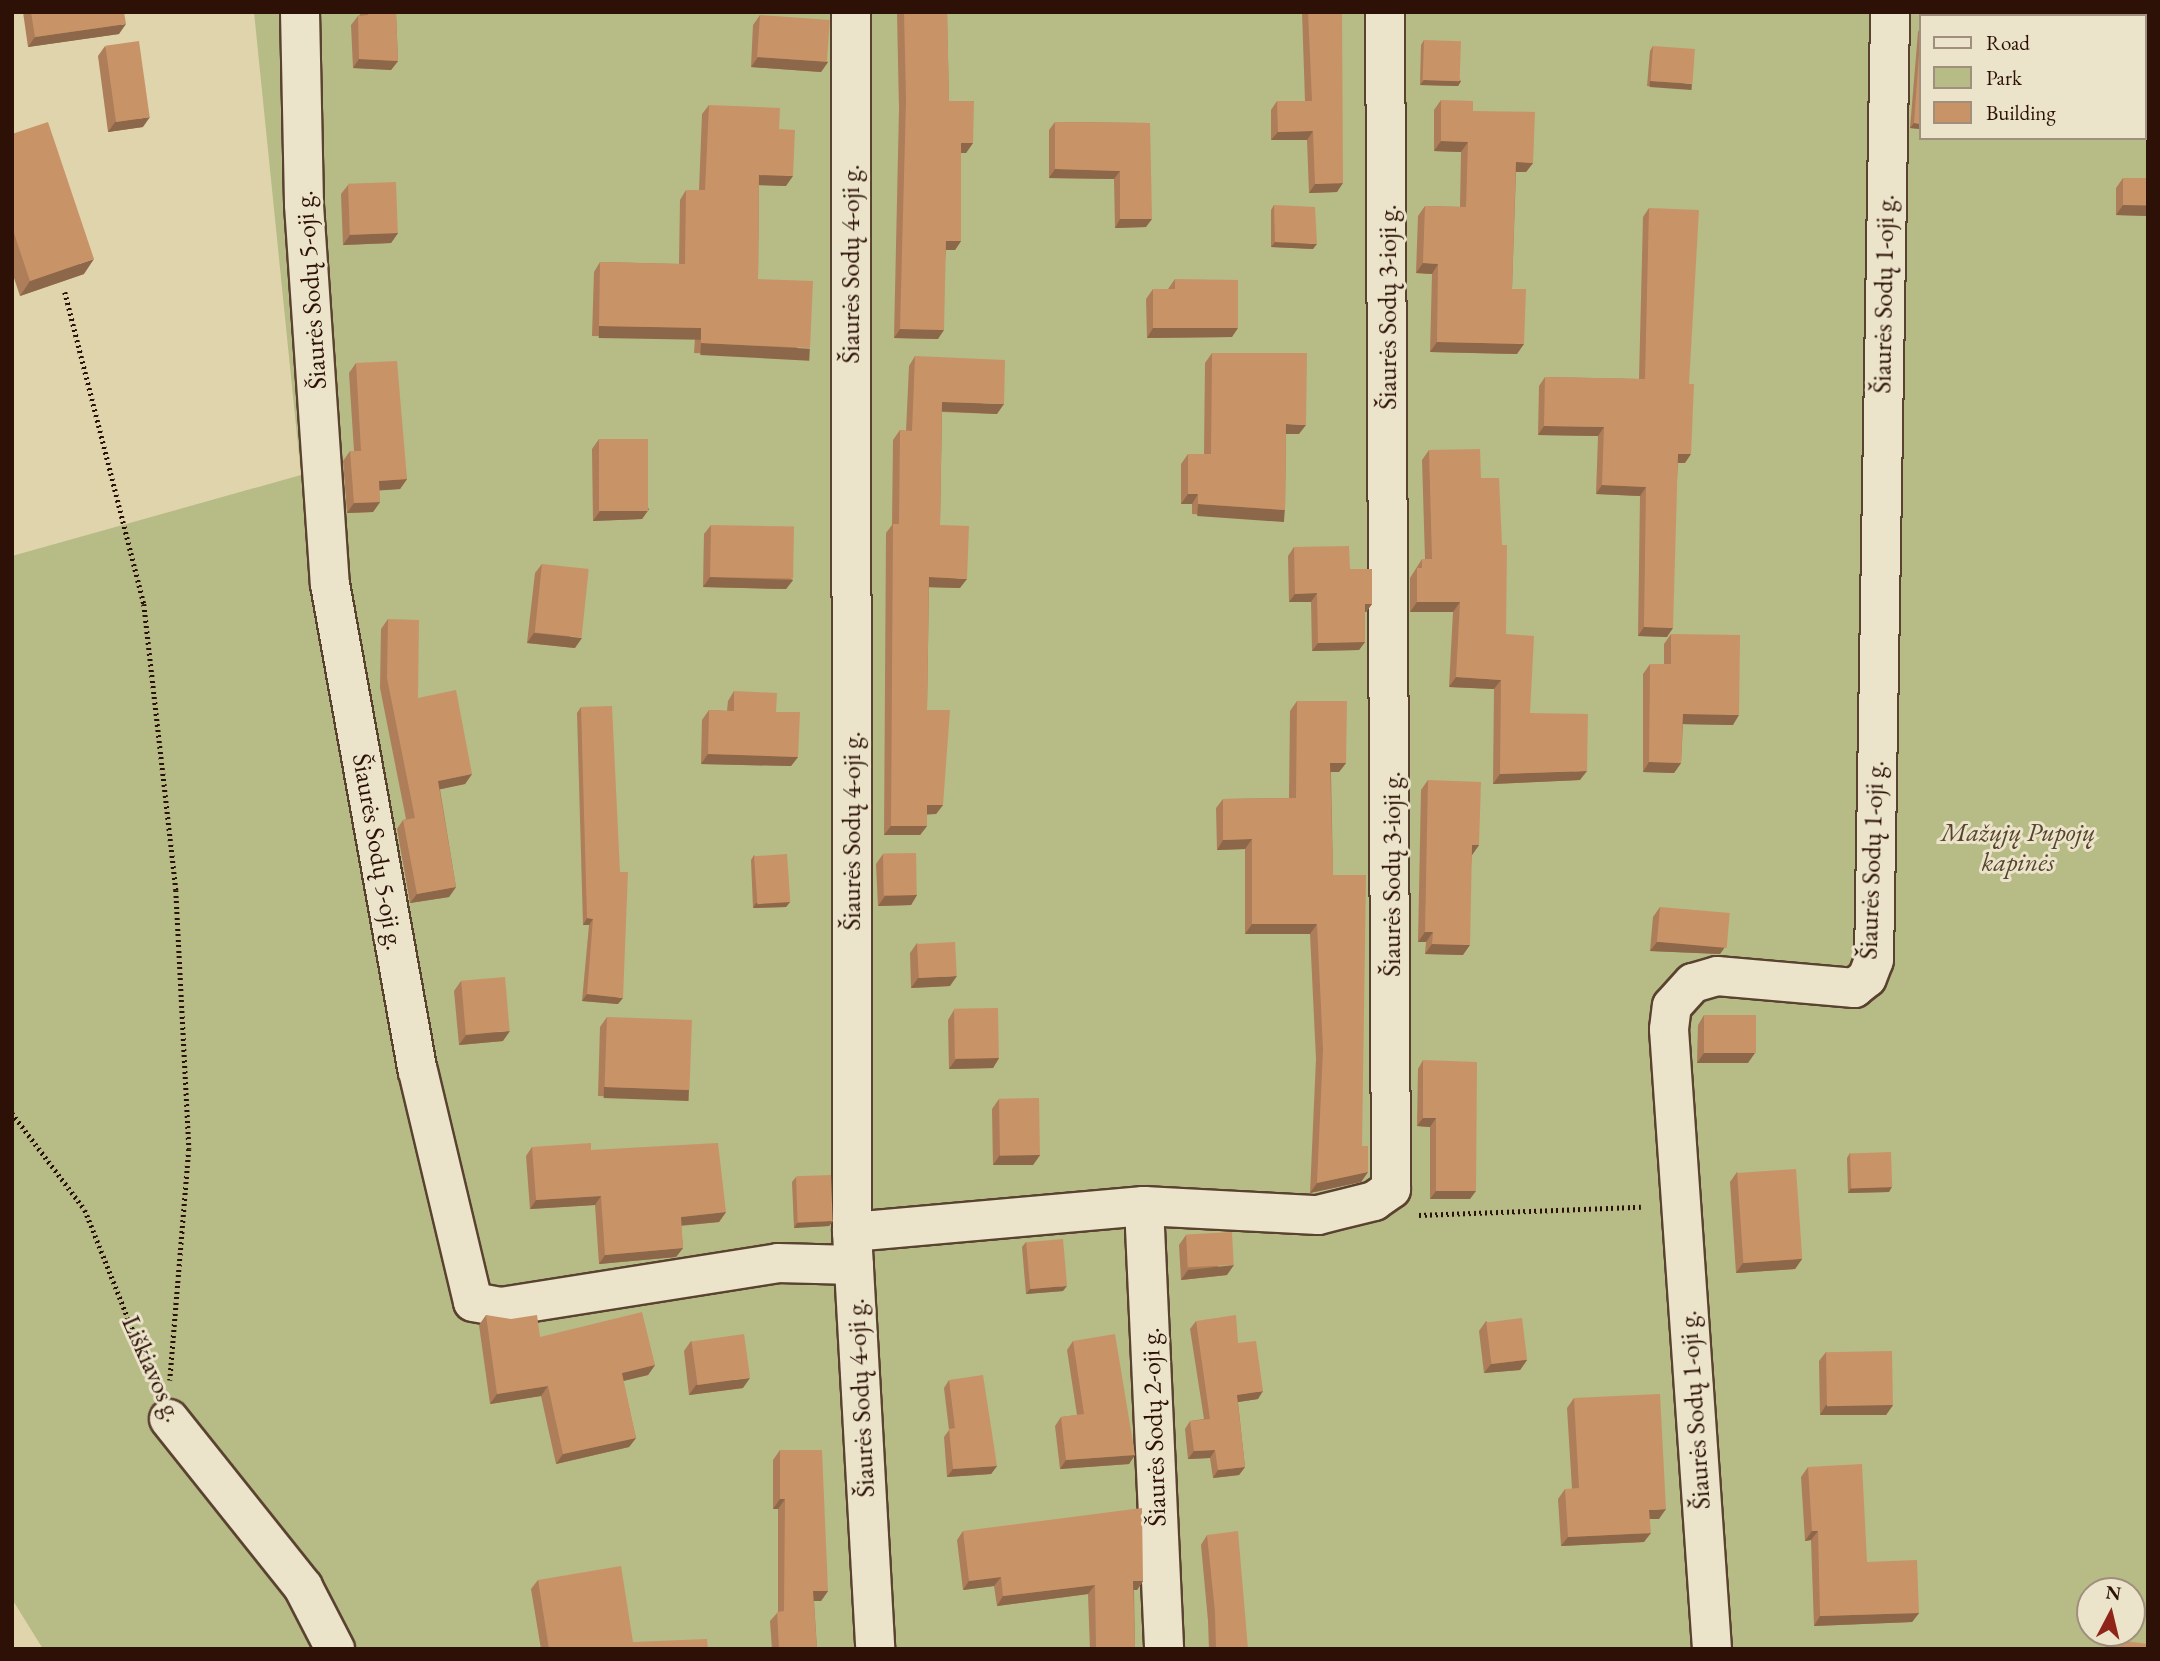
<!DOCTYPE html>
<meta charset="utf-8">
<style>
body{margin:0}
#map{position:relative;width:2160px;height:1661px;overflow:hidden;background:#e0d4ad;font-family:"EB Garamond",serif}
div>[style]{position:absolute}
.green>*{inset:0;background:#b7bb86}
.path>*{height:4.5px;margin-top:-2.25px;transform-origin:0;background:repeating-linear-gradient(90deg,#2d1106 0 2px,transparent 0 5.5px)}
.roads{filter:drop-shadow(2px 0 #5a4230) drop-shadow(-2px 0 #5a4230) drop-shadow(0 2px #5a4230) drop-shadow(0 -2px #5a4230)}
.minor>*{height:38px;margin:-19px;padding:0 19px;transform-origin:19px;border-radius:19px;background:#ebe3ca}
.wall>*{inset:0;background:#ad7e59}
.shaded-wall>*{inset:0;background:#8d6749;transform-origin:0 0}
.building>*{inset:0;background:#c99368;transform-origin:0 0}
span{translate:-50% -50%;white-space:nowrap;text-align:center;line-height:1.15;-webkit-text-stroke:6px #ebe3ca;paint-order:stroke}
.street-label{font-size:26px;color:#2d1106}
.park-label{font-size:26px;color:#56442c;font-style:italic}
.frame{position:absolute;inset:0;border:14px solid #2d1106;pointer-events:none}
.legend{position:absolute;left:1919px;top:14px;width:228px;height:126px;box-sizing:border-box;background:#ebe3ca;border:2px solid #9f8f7c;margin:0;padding:9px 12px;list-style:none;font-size:21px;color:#2d1106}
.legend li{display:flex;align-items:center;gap:14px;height:35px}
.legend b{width:35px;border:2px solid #9f8f7c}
.north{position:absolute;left:2076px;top:1577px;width:70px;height:70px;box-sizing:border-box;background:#ebe3ca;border:2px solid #9f8f7c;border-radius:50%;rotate:7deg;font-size:19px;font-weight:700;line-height:28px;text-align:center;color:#2d1106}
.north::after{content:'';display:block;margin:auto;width:24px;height:32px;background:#8f2418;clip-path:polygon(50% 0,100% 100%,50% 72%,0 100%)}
</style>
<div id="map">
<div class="green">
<div style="clip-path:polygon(evenodd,254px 12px,2148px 12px,2148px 1649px,43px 1649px,12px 1599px,12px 556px,301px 475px,254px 12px,1920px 16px,2144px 16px,2144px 138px,1920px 138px,1920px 16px,254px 12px,2090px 1591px,2132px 1591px,2132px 1633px,2090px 1633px,2090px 1591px)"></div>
</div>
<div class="path">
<div style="left:65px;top:292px;width:322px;rotate:75.8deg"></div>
<div style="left:144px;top:604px;width:288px;rotate:83.6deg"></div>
<div style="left:176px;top:890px;width:259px;rotate:87.1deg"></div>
<div style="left:189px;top:1149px;width:232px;rotate:94.7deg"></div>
<div style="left:12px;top:1113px;width:121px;rotate:53deg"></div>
<div style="left:85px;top:1210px;width:186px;rotate:68.3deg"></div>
<div style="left:1419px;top:1215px;width:222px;rotate:-2.1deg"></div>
</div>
<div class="roads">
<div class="minor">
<div style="left:300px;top:12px;width:193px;rotate:88.8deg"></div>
<div style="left:304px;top:205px;width:380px;rotate:86.1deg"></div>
<div style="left:330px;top:584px;width:495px;rotate:79.8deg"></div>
<div style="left:418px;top:1071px;width:237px;rotate:76.6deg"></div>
<div style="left:473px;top:1302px;width:28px;rotate:10deg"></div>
<div style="left:501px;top:1307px;width:280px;rotate:-9deg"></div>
<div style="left:778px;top:1263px;width:76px;rotate:1.5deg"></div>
<div style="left:851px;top:12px;width:1220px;rotate:89.95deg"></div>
<div style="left:852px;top:1232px;width:418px;rotate:86.8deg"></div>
<div style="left:1144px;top:1206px;width:443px;rotate:87.4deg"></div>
<div style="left:852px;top:1232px;width:293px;rotate:-5.1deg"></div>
<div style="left:1144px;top:1206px;width:174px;rotate:3deg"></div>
<div style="left:1318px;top:1215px;width:58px;rotate:-14deg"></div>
<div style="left:1374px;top:1201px;width:21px;rotate:-35deg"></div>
<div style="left:1391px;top:1189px;width:1177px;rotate:-90.29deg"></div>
<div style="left:169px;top:1419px;width:215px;rotate:51.4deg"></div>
<div style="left:303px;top:1587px;width:70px;rotate:62.7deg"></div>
<div style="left:1712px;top:1649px;width:621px;rotate:-93.97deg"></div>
<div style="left:1669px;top:1029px;width:23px;rotate:-83deg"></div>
<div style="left:1672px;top:1006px;width:31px;rotate:-48deg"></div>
<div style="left:1693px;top:983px;width:25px;rotate:-16deg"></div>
<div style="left:1717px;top:976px;width:138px;rotate:5deg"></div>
<div style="left:1854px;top:988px;width:16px;rotate:-38deg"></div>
<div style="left:1867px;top:978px;width:19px;rotate:-69deg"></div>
<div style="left:1874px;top:960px;width:948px;rotate:-89.03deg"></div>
</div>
</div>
<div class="wall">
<div style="clip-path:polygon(23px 12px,124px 12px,119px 34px,28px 47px)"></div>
<div style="clip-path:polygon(360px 12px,396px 12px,398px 61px,391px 70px,353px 68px,351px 25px,358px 16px,360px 15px)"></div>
<div style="clip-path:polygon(897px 12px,947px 12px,949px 101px,973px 143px,966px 153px,961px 153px,961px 241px,955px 250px,946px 250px,938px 339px,894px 338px,899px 109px)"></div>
<div style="clip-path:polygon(1302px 12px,1361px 12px,1342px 13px,1337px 192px,1309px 193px,1307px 140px,1271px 140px,1271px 110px,1277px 101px,1305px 101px)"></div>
<div style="clip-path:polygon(760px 15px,828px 62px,821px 72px,751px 67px,753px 25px)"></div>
<div style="clip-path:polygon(1920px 28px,1920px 129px,1910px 128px,1918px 32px)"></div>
<div style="clip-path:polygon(1424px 40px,1461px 81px,1458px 86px,1420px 85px,1421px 45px)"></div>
<div style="clip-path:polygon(105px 46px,143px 127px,108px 132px,98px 56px)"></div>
<div style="clip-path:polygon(1653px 46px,1689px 89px,1647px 86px,1650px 51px)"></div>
<div style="clip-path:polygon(1441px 100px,1473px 111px,1533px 163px,1526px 172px,1516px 172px,1512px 289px,1517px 354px,1430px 352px,1432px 274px,1416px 273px,1418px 216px,1425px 206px,1460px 207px,1461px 152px,1434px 151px,1434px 110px)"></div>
<div style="clip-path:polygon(709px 105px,779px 129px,786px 186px,759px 185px,758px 279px,803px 358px,694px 353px,695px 338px,592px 336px,594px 272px,600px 262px,679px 264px,680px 200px,686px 190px,699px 190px,702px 114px)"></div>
<div style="clip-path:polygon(1055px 122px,1150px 123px,1146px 227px,1115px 228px,1114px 179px,1049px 178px,1049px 130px)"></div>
<div style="clip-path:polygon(12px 134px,84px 274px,20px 296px,12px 272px)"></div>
<div style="clip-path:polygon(2123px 178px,2148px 178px,2148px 216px,2116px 215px,2116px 188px)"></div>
<div style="clip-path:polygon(348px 185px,398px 233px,391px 243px,343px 245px,341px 194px)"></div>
<div style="clip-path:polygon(1274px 205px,1313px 249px,1271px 247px,1271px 210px)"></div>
<div style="clip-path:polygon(1649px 208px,1685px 463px,1678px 463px,1667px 637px,1638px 636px,1640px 496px,1596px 494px,1598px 436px,1538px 435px,1539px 386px,1545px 377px,1639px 379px,1643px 217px)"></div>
<div style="clip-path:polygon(1175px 279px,1232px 337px,1147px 338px,1146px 299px,1153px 289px,1168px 289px)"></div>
<div style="clip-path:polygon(1212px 353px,1299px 434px,1286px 434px,1285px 510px,1278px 520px,1192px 514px,1192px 504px,1181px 504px,1181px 464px,1188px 454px,1204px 454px,1205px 363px)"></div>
<div style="clip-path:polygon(915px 356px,997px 414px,942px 412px,940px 525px,960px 588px,929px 587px,927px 710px,943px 805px,936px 814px,927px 814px,927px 826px,920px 835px,884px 835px,886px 533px,892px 525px,893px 440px,900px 430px,906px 431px,909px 366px)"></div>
<div style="clip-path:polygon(356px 363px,407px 479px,400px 489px,379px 490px,380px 502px,373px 512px,347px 513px,343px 461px,350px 451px,354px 451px,349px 373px)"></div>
<div style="clip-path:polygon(599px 439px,649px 509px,642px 519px,593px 521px,592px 449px)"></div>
<div style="clip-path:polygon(1429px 450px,1481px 478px,1502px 545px,1506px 634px,1530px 713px,1580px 780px,1493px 784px,1494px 689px,1449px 687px,1453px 612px,1410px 612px,1410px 578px,1422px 559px,1425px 559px,1422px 460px)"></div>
<div style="clip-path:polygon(711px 525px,793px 580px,786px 589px,703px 587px,704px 534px)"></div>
<div style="clip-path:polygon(1294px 547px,1350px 569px,1372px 604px,1366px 612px,1365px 612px,1365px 642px,1359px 650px,1312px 651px,1311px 602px,1289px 602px,1288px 556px)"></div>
<div style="clip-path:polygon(542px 564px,575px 648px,527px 643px,535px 573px)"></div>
<div style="clip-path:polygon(388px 619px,418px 698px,472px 774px,465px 784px,440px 789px,456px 887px,449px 897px,410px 903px,397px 829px,403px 820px,406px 819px,380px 688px,381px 629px)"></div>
<div style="clip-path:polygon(1671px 634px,1733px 725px,1683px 724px,1681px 763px,1674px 773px,1643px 772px,1643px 674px,1650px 664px,1664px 664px,1664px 644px)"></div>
<div style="clip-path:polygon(734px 691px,776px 712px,798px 757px,791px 766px,701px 764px,702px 720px,709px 710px,727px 711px,728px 701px)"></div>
<div style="clip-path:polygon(1297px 701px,1346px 763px,1339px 772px,1331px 772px,1333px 875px,1362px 1146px,1368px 1172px,1361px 1182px,1310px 1193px,1316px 1059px,1310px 934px,1245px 934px,1245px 849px,1217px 850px,1216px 808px,1223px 799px,1289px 798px,1290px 711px)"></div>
<div style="clip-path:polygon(581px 707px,620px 872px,618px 1004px,582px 1001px,589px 925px,583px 925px,577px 713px)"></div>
<div style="clip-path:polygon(1428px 780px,1479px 845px,1472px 855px,1463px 955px,1425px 954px,1426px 942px,1418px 942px,1421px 790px)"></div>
<div style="clip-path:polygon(883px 854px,917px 895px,911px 905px,878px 906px,876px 864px)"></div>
<div style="clip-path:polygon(754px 855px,790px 902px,786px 907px,753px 908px,751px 860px)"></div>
<div style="clip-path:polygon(1660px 907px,1727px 944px,1720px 954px,1650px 951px,1653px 917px)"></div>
<div style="clip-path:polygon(917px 943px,950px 986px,911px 988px,910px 953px)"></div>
<div style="clip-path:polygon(461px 981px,503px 1041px,459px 1045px,454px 991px)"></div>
<div style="clip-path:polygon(954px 1010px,999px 1058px,993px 1068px,949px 1069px,948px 1020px)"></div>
<div style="clip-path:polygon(1704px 1015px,1748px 1063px,1697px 1063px,1698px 1025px)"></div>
<div style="clip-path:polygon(607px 1017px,689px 1090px,683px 1099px,598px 1096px,600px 1027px)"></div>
<div style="clip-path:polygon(1423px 1060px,1470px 1199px,1430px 1199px,1430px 1127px,1417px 1126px,1418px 1069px)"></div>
<div style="clip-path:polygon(999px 1099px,1040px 1155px,1033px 1165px,993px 1165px,992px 1109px)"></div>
<div style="clip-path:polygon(532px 1147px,591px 1150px,726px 1212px,719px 1222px,681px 1226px,683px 1248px,676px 1257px,599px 1264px,595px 1205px,530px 1209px,526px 1156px)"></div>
<div style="clip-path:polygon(1850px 1153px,1889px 1192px,1848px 1193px,1847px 1158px)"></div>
<div style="clip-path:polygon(1737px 1172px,1802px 1259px,1795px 1269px,1736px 1273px,1730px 1182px)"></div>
<div style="clip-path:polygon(796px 1177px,833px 1221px,829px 1226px,794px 1228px,792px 1182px)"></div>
<div style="clip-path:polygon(1186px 1235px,1227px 1275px,1181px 1280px,1179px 1245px)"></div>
<div style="clip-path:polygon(1026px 1242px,1063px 1291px,1026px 1294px,1022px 1247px)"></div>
<div style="clip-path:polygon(486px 1315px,540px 1337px,655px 1365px,648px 1375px,623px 1381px,636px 1438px,629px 1447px,556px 1464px,541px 1396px,490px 1404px,479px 1325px)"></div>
<div style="clip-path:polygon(1196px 1321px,1238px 1343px,1258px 1399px,1238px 1402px,1245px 1467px,1239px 1475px,1213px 1478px,1210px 1458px,1188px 1459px,1185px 1429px,1190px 1421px,1204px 1419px,1190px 1329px)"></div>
<div style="clip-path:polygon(1486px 1321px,1527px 1360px,1520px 1370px,1484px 1373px,1479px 1331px)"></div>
<div style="clip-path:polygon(691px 1341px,743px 1388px,689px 1395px,684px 1351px)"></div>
<div style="clip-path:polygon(1073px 1341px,1135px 1455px,1129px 1464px,1060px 1469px,1055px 1426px,1061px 1417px,1077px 1415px,1067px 1350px)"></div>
<div style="clip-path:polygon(1826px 1352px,1893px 1405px,1886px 1415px,1820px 1415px,1819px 1361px)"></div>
<div style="clip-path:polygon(949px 1380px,997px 1466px,991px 1474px,947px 1477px,944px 1437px,949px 1430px,944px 1388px)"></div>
<div style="clip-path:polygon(1574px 1398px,1659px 1519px,1650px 1519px,1644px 1542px,1561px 1546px,1558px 1499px,1565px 1489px,1572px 1489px,1567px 1408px)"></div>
<div style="clip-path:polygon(780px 1450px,828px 1591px,821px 1601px,814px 1601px,817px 1649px,772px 1649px,770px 1621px,778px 1612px,778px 1509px,773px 1509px,773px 1460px)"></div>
<div style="clip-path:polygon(1808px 1467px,1867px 1562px,1919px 1613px,1912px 1622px,1814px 1626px,1811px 1540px,1805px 1541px,1801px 1477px)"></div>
<div style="clip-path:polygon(963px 1531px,1143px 1581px,1137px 1590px,1134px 1590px,1135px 1649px,1090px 1649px,1088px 1594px,997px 1606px,994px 1586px,963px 1590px,957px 1540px)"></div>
<div style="clip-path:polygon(1207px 1535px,1248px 1649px,1209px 1649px,1208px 1621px,1201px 1545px)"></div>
<div style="clip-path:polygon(538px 1580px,633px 1642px,708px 1649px,541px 1649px,531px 1589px)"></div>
<div style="clip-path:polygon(2110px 1639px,2148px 1649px,2104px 1649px)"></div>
</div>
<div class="shaded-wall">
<div style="clip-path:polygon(126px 24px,119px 34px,28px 47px,35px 37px)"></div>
<div style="clip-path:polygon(758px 57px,828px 62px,821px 72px,751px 67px)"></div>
<div style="clip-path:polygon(359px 59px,398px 61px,391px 70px,353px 68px)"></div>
<div style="clip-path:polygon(1424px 80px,1461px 81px,1458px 86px,1420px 85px)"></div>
<div style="left:1650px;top:81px;width:42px;height:6px;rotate:4deg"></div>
<div style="clip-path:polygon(150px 117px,143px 127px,108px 132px,115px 122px)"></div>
<div style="clip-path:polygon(1914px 123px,1920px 124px,1920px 129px,1910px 128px)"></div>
<div style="clip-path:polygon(1313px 131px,1307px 140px,1271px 140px,1278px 132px)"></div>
<div style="clip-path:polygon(1441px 141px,1468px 142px,1461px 152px,1434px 151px)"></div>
<div style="clip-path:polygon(961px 143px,973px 143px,966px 153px,955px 153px)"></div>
<div style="clip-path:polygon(1516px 162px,1533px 163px,1526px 172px,1510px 172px)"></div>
<div style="clip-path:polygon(1055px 169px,1120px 171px,1114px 179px,1049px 178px)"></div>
<div style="clip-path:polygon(759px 175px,793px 176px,786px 186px,752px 185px)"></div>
<div style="clip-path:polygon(1343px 183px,1337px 192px,1309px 193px,1315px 184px)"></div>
<div style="clip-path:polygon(2123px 205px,2148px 206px,2148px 216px,2116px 215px)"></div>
<div style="clip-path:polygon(1120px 219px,1152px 219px,1146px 227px,1115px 228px)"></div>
<div style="clip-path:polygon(398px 233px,391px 243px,343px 245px,350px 235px)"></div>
<div style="clip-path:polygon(946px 241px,961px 241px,955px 250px,939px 250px)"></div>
<div style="clip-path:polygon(1275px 242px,1317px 244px,1313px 249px,1271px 247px)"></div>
<div style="clip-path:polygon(94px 259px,84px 274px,20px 296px,30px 281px)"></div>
<div style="clip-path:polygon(1423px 263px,1438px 264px,1432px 274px,1416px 273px)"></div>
<div style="left:599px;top:326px;width:102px;height:12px;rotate:1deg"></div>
<div style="clip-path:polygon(1153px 328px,1238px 328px,1232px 337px,1147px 338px)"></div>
<div style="clip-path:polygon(900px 329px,944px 330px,938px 339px,894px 338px)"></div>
<div style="clip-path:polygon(1437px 342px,1524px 344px,1517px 354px,1430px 352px)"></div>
<div style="left:701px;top:343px;width:109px;height:12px;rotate:3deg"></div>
<div style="clip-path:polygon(942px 402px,1004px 404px,997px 414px,935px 411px)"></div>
<div style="clip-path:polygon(1286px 424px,1306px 425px,1299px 434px,1279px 434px)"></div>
<div style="clip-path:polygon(1544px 426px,1604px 427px,1598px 436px,1538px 435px)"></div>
<div style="clip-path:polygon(1678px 454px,1691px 454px,1685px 463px,1672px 463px)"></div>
<div style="clip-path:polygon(407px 479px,400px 489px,372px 491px,379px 481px)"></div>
<div style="clip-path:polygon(1602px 485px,1646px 487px,1640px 496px,1596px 494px)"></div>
<div style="clip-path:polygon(1188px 494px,1198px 494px,1192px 504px,1181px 504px)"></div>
<div style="clip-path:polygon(380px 502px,373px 512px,347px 513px,354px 503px)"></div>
<div style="left:1198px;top:504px;width:87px;height:12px;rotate:4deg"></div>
<div style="clip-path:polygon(649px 509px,642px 519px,593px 521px,600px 511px)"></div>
<div style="clip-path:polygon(710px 577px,793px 580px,786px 589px,703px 587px)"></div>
<div style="clip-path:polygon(929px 577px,967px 579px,960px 588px,922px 587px)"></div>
<div style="clip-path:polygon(1317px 593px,1311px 602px,1289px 602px,1295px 594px)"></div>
<div style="clip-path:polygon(1417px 602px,1460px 602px,1453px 612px,1410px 612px)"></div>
<div style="clip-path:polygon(1365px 604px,1372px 604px,1366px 612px,1359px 612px)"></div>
<div style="clip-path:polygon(1644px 627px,1673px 628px,1667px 637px,1638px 636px)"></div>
<div style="clip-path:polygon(534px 633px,582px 638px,575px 648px,527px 643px)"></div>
<div style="clip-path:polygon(1365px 642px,1359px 650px,1312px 651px,1318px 643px)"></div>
<div style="clip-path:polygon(1456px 677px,1501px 680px,1494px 689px,1449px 687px)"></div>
<div style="clip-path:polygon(1683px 714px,1739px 715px,1733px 725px,1676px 724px)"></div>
<div style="clip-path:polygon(708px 754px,798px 757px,791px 766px,701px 764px)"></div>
<div style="clip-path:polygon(1649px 762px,1681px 763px,1674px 773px,1643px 772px)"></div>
<div style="clip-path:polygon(1330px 763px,1346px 763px,1339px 772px,1324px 772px)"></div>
<div style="clip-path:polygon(1587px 771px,1580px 780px,1493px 784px,1500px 774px)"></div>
<div style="clip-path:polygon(472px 774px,465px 784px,432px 791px,438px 781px)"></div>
<div style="clip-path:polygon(927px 805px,943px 805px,936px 814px,920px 815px)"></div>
<div style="clip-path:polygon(891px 826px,927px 826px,920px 835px,884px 835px)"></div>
<div style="clip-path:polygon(1252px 839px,1245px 849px,1217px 850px,1223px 840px)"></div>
<div style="clip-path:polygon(1472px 845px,1479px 845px,1472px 855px,1465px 854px)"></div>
<div style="clip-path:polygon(456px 887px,449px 897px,410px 903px,417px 894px)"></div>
<div style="clip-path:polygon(917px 895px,911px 905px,878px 906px,885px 896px)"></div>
<div style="clip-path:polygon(790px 902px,786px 907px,753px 908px,756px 903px)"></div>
<div style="clip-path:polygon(587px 918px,593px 919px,589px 925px,583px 925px)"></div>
<div style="clip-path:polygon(1252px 924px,1317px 924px,1310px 934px,1245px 934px)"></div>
<div style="clip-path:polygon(1425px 932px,1433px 932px,1426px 942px,1418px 942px)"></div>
<div style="clip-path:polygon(1657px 942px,1727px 944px,1720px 954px,1650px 951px)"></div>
<div style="clip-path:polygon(1432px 944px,1470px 945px,1463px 955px,1425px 954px)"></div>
<div style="clip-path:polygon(957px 976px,950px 986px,911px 988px,918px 978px)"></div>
<div style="clip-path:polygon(587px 994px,623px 998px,618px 1004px,582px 1001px)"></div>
<div style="clip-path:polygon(510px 1031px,503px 1041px,459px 1045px,466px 1035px)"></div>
<div style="clip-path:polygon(1704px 1053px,1755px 1053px,1748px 1063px,1697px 1063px)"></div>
<div style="clip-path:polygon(999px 1058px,993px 1068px,949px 1069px,956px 1059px)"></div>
<div style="left:604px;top:1087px;width:85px;height:11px;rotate:2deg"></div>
<div style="clip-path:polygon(1423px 1118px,1436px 1118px,1430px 1127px,1417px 1126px)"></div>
<div style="clip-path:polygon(1000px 1155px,1040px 1155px,1033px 1165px,993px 1165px)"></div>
<div style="clip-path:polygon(1368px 1172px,1361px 1182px,1310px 1193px,1317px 1183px)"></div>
<div style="clip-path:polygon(1892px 1187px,1889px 1192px,1848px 1193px,1851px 1188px)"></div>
<div style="clip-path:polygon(1436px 1191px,1476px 1191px,1470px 1199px,1430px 1199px)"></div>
<div style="clip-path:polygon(601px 1196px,595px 1205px,530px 1209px,536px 1200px)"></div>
<div style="clip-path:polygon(726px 1212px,719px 1222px,674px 1226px,681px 1217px)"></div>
<div style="clip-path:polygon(833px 1221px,829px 1226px,794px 1228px,797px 1223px)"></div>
<div style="clip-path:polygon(683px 1248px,676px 1257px,599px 1264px,605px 1255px)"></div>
<div style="clip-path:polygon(1802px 1259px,1795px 1269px,1736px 1273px,1743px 1263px)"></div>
<div style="clip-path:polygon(1234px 1265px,1227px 1275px,1181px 1280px,1188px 1270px)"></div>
<div style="clip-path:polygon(1067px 1286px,1063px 1291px,1026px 1294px,1030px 1289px)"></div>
<div style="clip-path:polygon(1527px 1360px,1520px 1370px,1484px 1373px,1491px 1364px)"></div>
<div style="clip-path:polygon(655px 1365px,648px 1375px,615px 1383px,622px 1373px)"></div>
<div style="clip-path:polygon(750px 1378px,743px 1388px,689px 1395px,696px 1385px)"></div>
<div style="clip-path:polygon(548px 1386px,541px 1396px,490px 1404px,497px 1394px)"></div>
<div style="clip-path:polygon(1263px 1391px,1258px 1399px,1232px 1403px,1237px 1395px)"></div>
<div style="clip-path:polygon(1826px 1405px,1893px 1405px,1886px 1415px,1820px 1415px)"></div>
<div style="clip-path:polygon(636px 1438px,629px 1447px,556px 1464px,563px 1454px)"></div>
<div style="clip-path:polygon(1215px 1450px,1210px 1458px,1188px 1459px,1194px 1451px)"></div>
<div style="clip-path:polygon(1135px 1455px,1129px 1464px,1060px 1469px,1066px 1460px)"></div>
<div style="clip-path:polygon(997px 1466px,991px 1474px,947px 1477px,953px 1469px)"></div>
<div style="clip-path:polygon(1245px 1467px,1239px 1475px,1213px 1478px,1218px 1470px)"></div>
<div style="clip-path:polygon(780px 1499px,785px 1499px,778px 1509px,773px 1509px)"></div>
<div style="clip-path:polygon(1666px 1509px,1659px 1519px,1642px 1519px,1649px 1510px)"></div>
<div style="clip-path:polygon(1812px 1531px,1818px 1531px,1811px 1540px,1805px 1541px)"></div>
<div style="clip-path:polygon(1651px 1533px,1644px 1542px,1561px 1546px,1568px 1537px)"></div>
<div style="clip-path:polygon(1001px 1577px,994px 1586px,963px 1590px,969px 1581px)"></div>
<div style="clip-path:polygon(1133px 1581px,1143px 1581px,1137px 1590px,1127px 1590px)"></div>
<div style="clip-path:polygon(1095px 1585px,1088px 1594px,997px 1606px,1003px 1596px)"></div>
<div style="clip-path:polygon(813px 1591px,828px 1591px,821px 1601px,806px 1601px)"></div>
<div style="clip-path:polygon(1919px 1613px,1912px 1622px,1814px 1626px,1820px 1616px)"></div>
</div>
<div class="building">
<div style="clip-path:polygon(31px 12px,124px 12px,126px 24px,35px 37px)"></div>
<div style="clip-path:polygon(368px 12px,396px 12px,398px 61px,359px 59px,358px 16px,368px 15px)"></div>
<div style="clip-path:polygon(904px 12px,947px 12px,949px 101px,974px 101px,973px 143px,961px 143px,961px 241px,946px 241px,944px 330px,900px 329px,906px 100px)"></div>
<div style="clip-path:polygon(1308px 12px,1342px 12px,1343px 183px,1315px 184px,1313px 131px,1278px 132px,1277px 101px,1312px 101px)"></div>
<div style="left:760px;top:15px;width:70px;height:42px;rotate:4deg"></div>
<div style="left:1424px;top:40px;width:37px;height:40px;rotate:2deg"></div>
<div style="clip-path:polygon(1920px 40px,1920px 124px,1914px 123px)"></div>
<div style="left:139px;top:41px;width:77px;height:34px;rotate:82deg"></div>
<div style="left:1653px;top:46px;width:42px;height:35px;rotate:4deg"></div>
<div style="clip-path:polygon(1441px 100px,1473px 101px,1473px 111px,1535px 112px,1533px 163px,1516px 162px,1512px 289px,1526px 289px,1524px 344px,1437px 342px,1438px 264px,1423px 263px,1425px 206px,1466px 207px,1468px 142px,1441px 141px)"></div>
<div style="clip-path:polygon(709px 105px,780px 108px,779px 129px,795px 130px,793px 176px,759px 175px,758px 279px,813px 281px,810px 348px,701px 343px,701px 328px,599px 326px,600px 262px,685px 264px,686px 190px,705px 190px)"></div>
<div style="clip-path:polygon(48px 122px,94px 259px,30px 281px,12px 227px,12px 134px)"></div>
<div style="clip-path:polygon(1055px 122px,1150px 123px,1152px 219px,1120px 219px,1120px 171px,1055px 169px)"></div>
<div style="left:2123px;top:178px;width:25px;height:27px"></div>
<div style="left:396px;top:182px;width:51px;height:48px;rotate:88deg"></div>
<div style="clip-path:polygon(1274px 205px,1315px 207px,1317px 244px,1275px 242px)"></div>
<div style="clip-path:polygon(1649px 208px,1699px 210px,1689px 384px,1694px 384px,1691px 454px,1678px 454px,1673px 628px,1644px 627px,1646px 487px,1602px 485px,1604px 427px,1544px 426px,1545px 377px,1645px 379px)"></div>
<div style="clip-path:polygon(1175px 279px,1238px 280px,1238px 328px,1153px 328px,1153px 289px,1175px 289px)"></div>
<div style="clip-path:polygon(1212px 353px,1307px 353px,1306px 425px,1286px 424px,1285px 510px,1198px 504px,1198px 494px,1188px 494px,1188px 454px,1211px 454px)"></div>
<div style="clip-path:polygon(915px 356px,1005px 360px,1004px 404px,942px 402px,940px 525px,969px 526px,967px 579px,929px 577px,927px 710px,950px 710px,943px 805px,927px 805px,927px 826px,891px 826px,893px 524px,899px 524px,900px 430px,912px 431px)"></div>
<div style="clip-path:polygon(397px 361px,407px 479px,379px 481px,380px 502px,354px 503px,350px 451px,361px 451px,356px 363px)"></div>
<div style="left:599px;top:439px;width:49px;height:72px"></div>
<div style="clip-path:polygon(1480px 449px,1481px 478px,1499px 478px,1502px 545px,1507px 545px,1506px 634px,1534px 636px,1530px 713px,1588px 714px,1587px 771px,1500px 774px,1501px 680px,1456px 677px,1460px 602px,1417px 602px,1417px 568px,1422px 568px,1422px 559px,1432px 559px,1429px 450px)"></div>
<div style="left:711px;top:525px;width:83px;height:52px;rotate:1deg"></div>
<div style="clip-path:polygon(1349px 546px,1350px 569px,1372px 569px,1372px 604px,1365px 604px,1365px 642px,1318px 643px,1317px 593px,1295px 594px,1294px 547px)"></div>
<div style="left:542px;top:564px;width:47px;height:69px;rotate:6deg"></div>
<div style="clip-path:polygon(388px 619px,419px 620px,418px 698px,456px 690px,472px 774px,438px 781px,456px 887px,417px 894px,403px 820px,415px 818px,387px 678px)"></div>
<div style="clip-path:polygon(1671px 634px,1740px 635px,1739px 715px,1683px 714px,1681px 763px,1649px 762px,1650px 664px,1671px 664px)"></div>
<div style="clip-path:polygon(734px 691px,777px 693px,776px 712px,800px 712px,798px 757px,708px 754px,709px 710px,734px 711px)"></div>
<div style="clip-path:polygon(1297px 701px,1347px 701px,1346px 763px,1330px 763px,1333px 875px,1366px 875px,1362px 1146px,1368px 1146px,1368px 1172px,1317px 1183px,1323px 1049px,1317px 924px,1252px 924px,1252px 839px,1223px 840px,1223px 799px,1296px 798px)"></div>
<div style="clip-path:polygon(612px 706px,620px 872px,628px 872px,623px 998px,587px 994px,593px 919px,587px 918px,581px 707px)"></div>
<div style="clip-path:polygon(1428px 780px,1481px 782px,1479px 845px,1472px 845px,1470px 945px,1432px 944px,1433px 932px,1425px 932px)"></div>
<div style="left:916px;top:853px;width:42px;height:33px;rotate:89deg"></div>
<div style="left:787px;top:854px;width:48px;height:33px;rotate:86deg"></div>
<div style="left:1660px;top:907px;width:70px;height:35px;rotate:5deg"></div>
<div style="left:955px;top:942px;width:34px;height:38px;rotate:87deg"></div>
<div style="left:505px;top:977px;width:54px;height:44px;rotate:85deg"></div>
<div style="left:998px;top:1008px;width:50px;height:44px;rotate:89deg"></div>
<div style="left:1704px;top:1015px;width:52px;height:38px"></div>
<div style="left:607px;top:1017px;width:85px;height:70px;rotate:2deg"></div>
<div style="clip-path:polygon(1423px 1060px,1477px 1062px,1476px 1191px,1436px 1191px,1436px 1118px,1423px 1118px)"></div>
<div style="left:1039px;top:1098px;width:57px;height:40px;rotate:89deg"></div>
<div style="clip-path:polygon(591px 1143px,591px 1150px,718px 1143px,726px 1212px,681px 1217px,683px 1248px,605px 1255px,601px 1196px,536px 1200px,532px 1147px)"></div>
<div style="left:1891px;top:1152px;width:35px;height:41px;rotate:88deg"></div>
<div style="left:1796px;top:1169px;width:90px;height:59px;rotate:86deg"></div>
<div style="left:831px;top:1175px;width:46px;height:35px;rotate:88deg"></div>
<div style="left:1232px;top:1232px;width:33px;height:46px;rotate:87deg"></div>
<div style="left:1063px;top:1239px;width:47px;height:37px;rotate:85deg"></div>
<div style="clip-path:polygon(642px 1312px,655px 1365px,622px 1373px,636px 1438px,563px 1454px,548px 1386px,497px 1394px,486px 1315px,511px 1319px,537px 1315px,540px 1337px)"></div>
<div style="clip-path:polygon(1236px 1315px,1238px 1343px,1256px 1341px,1263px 1391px,1237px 1395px,1245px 1467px,1218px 1470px,1215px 1450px,1194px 1451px,1190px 1421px,1210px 1419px,1196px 1321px)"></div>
<div style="left:1522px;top:1318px;width:42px;height:36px;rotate:83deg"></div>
<div style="left:744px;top:1334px;width:44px;height:53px;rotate:82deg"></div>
<div style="clip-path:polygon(1115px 1334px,1135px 1455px,1066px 1460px,1061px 1417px,1084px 1414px,1073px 1341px)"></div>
<div style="left:1892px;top:1351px;width:54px;height:66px;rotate:89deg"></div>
<div style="clip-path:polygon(983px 1375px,997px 1466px,953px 1469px,949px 1429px,955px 1428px,949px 1380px)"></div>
<div style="clip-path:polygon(1660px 1394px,1666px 1509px,1649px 1510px,1651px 1533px,1568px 1537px,1565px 1489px,1579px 1488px,1574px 1398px)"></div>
<div style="clip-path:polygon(780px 1450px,822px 1450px,828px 1591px,813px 1591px,817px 1649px,779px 1649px,777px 1612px,784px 1611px,785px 1499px,780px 1499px)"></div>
<div style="clip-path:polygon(1862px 1464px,1867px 1562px,1917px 1560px,1919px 1613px,1820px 1616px,1818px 1531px,1812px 1531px,1808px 1467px)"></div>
<div style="clip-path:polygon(1142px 1508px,1143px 1581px,1133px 1581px,1135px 1649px,1096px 1649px,1095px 1585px,1003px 1596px,1001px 1577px,969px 1581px,963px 1531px)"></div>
<div style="clip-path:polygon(1238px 1531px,1248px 1649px,1216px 1649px,1215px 1612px,1207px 1535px)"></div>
<div style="clip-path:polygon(621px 1566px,633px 1642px,707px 1639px,708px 1649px,549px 1649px,538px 1580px)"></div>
<div style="clip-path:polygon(2110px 1639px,2148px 1644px,2148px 1649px,2109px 1649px)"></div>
</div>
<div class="street-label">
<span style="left:851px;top:264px;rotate:-90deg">Šiaurės Sodų 4-oji g.</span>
<span style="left:311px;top:290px;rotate:-94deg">Šiaurės Sodų 5-oji g.</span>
<span style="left:1884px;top:294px;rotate:-89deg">Šiaurės Sodų 1-oji g.</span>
<span style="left:1388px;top:307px;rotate:-90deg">Šiaurės Sodų 3-ioji g.</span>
<span style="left:852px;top:831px;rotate:-90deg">Šiaurės Sodų 4-oji g.</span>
<span style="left:378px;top:852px;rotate:80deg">Šiaurės Sodų 5-oji g.</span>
<span style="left:1872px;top:860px;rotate:-88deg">Šiaurės Sodų 1-oji g.</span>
<span style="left:1392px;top:874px;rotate:-90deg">Šiaurės Sodų 3-ioji g.</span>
<span style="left:152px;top:1369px;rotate:66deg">Liškiavos g.</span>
<span style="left:861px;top:1398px;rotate:-93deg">Šiaurės Sodų 4-oji g.</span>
<span style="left:1695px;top:1410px;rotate:-94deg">Šiaurės Sodų 1-oji g.</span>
<span style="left:1154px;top:1427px;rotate:-92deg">Šiaurės Sodų 2-oji g.</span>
</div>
<div class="park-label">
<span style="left:2018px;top:848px">Mažųjų Pupojų<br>kapinės</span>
</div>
<div class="frame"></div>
<ul class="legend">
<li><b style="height:9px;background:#ebe3ca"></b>Road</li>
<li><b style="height:19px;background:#b7bb86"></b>Park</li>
<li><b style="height:19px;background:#c99368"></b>Building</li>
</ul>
<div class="north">N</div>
</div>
